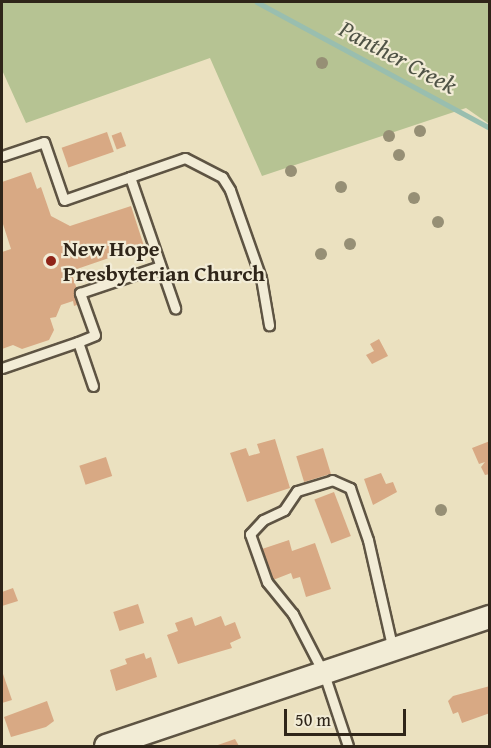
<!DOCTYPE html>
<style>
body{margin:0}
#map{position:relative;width:491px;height:748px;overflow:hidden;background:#ebe1c0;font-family:"Gentium Book Plus",serif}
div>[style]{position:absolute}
.green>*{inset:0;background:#b6c393}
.stream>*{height:4.5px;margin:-2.25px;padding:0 2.25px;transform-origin:2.25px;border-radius:2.25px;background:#99beaf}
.building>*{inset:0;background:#d8a984;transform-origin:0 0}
.roads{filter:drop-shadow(2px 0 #5e5443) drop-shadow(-2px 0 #5e5443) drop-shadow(0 2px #5e5443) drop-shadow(0 -2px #5e5443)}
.service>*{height:9px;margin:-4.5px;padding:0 4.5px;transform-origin:4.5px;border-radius:4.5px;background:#f2ecd6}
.tertiary>*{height:22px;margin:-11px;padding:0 11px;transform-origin:11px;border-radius:11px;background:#f2ecd6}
.trees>*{width:12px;height:12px;margin:-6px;border-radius:50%;background:#968f75}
.dots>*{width:16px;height:16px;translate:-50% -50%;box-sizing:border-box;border:3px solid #f2ecd6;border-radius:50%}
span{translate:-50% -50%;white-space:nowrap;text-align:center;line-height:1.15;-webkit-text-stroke:4.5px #f2ecd6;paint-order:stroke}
.poi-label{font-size:22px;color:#2f2519;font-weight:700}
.left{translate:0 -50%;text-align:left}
.water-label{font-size:24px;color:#4f5346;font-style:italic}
.frame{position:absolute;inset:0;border:3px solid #2f2519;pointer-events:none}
.scale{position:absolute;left:284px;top:709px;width:122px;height:27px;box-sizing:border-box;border:3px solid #2f2519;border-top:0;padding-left:8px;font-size:18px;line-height:21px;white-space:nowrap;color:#2f2519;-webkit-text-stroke:4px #f2ecd6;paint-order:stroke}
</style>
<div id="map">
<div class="green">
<div style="clip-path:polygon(2px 2px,489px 2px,489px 124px,466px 108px,262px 176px,210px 58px,26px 123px,2px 70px)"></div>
</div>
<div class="stream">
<div style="left:257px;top:2px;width:265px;rotate:28.4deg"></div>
</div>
<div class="building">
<div style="left:107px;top:132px;width:21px;height:48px;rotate:71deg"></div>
<div style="left:121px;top:132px;width:15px;height:10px;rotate:70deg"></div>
<div style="clip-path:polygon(31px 172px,37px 189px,41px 187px,51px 216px,70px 226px,131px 206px,144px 246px,74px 270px,72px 275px,82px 303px,74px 306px,73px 301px,61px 305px,56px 317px,50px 318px,54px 330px,49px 340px,22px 349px,13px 345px,2px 349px,2px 252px,11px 249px,2px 221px,2px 182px)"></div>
<div style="clip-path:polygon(379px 339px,388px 356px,372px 364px,366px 355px,374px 351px,370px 344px)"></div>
<div style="clip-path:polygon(275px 439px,290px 488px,247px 502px,230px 453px,246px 448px,249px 456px,260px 453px,257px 444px)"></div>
<div style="clip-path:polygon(490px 441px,490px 474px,485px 475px,481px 467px,485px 462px,479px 464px,472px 448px)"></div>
<div style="left:323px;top:448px;width:27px;height:28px;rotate:73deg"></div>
<div style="left:106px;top:457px;width:20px;height:28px;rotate:72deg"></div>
<div style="clip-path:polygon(381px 473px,386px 484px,393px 482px,397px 492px,373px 505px,364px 479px)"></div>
<div style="left:334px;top:492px;width:47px;height:21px;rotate:69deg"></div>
<div style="clip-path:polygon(289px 540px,292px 551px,315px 543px,331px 589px,306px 597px,300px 577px,293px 579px,291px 573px,273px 580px,262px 549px)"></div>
<div style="clip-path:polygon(13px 588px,18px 601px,2px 606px,2px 592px)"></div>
<div style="left:138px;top:604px;width:20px;height:26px;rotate:72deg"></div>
<div style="clip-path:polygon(221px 616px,225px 626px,235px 622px,241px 638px,230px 643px,232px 648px,178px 664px,167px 635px,178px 631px,175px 623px,192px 617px,195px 626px)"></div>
<div style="clip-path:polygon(144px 653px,146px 659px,151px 657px,157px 677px,116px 691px,110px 670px,127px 664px,125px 659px)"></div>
<div style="clip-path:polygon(2px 671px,12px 700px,2px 703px)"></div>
<div style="clip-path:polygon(490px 686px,490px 713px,462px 723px,458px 712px,453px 714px,448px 701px,453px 696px)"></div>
<div style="clip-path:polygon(47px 701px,54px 721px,46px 727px,11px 737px,4px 717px)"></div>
<div style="clip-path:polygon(235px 739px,239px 746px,215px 746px)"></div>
</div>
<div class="roads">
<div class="service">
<div style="left:2px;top:156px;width:44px;rotate:-18.4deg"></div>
<div style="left:44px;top:142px;width:61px;rotate:71deg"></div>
<div style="left:64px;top:200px;width:70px;rotate:-19.2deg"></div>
<div style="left:130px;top:177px;width:139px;rotate:71deg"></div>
<div style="left:130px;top:177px;width:58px;rotate:-19.1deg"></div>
<div style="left:185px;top:158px;width:42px;rotate:27.2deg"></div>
<div style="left:222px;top:177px;width:15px;rotate:58deg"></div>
<div style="left:230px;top:190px;width:93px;rotate:70.6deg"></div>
<div style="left:261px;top:278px;width:48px;rotate:80.3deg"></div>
<div style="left:2px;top:368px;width:80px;rotate:-18.9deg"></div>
<div style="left:93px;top:386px;width:46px;rotate:-108.8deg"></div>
<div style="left:78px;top:342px;width:18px;rotate:-22deg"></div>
<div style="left:95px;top:335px;width:45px;rotate:-109.7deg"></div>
<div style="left:80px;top:293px;width:84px;rotate:-18.6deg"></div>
<div style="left:348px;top:746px;width:76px;rotate:-108.4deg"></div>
<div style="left:324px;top:674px;width:68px;rotate:-117.3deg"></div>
<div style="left:293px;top:614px;width:41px;rotate:-129.1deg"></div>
<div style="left:267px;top:582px;width:51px;rotate:-109.5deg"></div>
<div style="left:250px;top:534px;width:19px;rotate:-47deg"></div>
<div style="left:263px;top:520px;width:23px;rotate:-25deg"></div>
<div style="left:284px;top:510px;width:23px;rotate:-56deg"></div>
<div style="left:297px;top:491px;width:37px;rotate:-17deg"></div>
<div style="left:332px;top:480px;width:20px;rotate:24deg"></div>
<div style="left:350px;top:488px;width:55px;rotate:70.9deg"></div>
<div style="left:368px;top:540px;width:113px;rotate:77.2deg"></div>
</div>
<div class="tertiary">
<div style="left:106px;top:746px;width:405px;rotate:-18.6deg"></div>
</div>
</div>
<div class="trees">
<div style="left:322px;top:63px"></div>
<div style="left:420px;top:131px"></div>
<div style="left:389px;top:136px"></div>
<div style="left:399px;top:155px"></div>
<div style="left:291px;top:171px"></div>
<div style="left:341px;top:187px"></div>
<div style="left:414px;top:198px"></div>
<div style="left:438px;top:222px"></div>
<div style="left:350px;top:244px"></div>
<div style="left:321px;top:254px"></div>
<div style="left:441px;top:510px"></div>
</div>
<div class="dots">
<div style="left:51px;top:261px;background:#8f2418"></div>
</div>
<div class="poi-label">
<span class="left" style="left:63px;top:261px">New Hope<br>Presbyterian Church</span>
</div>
<div class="water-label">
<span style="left:398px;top:57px;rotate:28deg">Panther Creek</span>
</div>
<div class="frame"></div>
<div class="scale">50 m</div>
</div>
